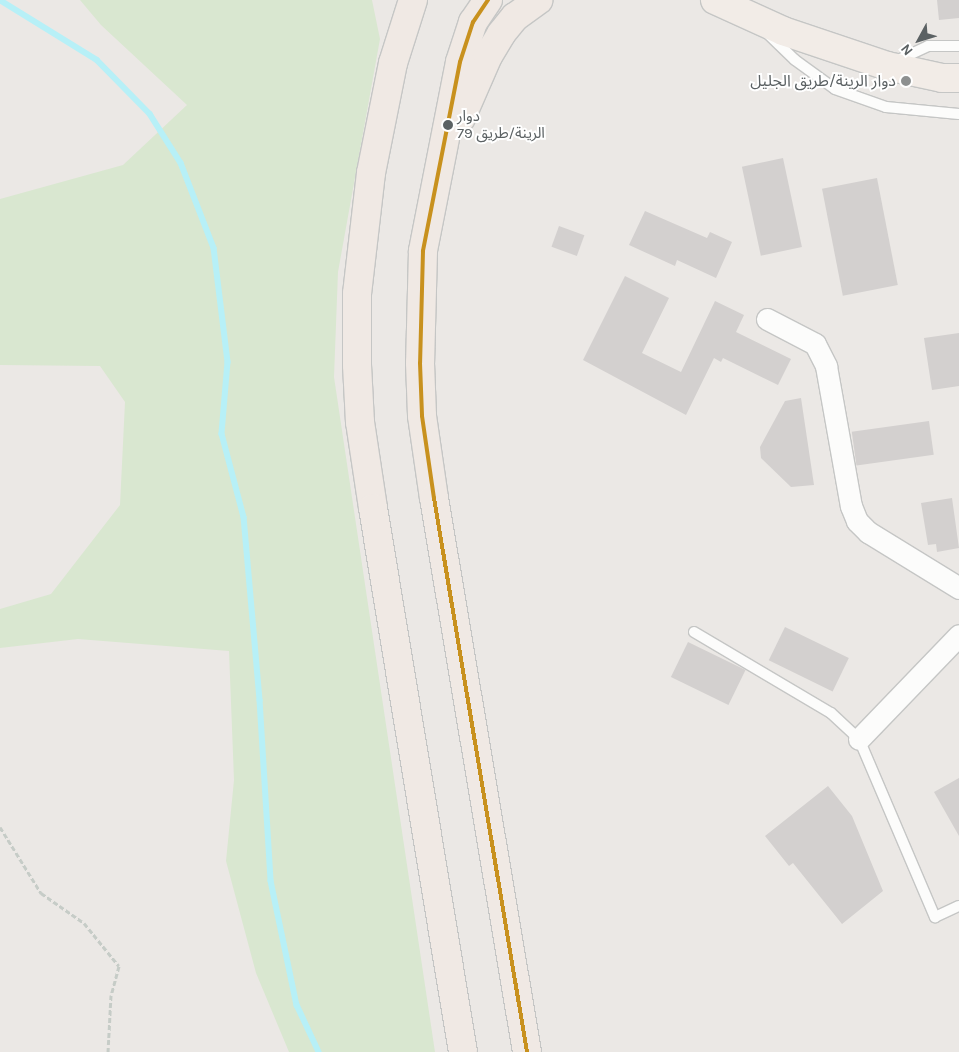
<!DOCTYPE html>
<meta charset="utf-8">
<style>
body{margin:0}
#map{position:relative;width:959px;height:1052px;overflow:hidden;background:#ebe8e5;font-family:Karla,"Noto Sans Arabic",sans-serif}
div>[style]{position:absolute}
.green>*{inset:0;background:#d9e7d0}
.stream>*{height:5.5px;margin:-2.75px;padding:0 2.75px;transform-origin:2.75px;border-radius:2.75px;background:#b7f0f7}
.building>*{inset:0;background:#d3d0cf;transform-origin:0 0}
.path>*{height:3px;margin-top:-1.5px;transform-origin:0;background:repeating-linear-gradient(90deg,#c6ccc7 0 5px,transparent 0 7.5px)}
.roads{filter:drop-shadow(1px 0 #c5c6c5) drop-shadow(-1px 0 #c5c6c5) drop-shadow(0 1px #c5c6c5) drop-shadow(0 -1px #c5c6c5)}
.service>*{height:10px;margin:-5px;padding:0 5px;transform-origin:5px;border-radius:5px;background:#fcfcfb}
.minor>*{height:21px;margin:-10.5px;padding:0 10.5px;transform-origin:10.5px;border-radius:10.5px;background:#fcfcfb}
.primary>*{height:28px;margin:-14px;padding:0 14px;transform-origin:14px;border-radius:14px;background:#f2ece7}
.trunk>*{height:28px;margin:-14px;padding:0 14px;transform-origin:14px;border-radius:14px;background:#f0e9e4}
.bus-1>*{height:4px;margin:-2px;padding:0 2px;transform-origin:2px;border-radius:2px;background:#c8911e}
.dots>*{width:14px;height:14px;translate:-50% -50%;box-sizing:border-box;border:2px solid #fff;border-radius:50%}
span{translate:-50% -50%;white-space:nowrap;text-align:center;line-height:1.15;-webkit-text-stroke:4px #fff;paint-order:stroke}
.bus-label{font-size:15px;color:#5b6163}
.left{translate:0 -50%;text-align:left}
.poi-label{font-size:16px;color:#5b6163}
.right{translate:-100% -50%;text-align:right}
.north{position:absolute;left:894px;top:15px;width:50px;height:50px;-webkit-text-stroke:4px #fff;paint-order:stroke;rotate:231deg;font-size:14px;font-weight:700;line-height:20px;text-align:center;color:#5b6163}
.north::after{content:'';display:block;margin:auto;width:18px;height:22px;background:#5b6163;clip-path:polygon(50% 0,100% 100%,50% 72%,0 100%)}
</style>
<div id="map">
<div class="green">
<div style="clip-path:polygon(80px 0,372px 0,380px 39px,338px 272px,334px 377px,435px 1052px,289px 1052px,256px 973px,226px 861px,234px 780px,229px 651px,78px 639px,0 648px,0 609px,51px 594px,120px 505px,125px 402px,100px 366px,0 365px,0 199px,123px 165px,187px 105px,101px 25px)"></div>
</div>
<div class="stream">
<div style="left:0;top:0;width:114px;rotate:31.7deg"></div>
<div style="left:97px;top:60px;width:76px;rotate:45.5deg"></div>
<div style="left:150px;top:114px;width:58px;rotate:57.7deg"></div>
<div style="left:181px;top:163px;width:91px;rotate:68.8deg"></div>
<div style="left:214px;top:248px;width:115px;rotate:83deg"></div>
<div style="left:228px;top:362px;width:72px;rotate:94.8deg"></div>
<div style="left:222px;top:434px;width:86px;rotate:75.2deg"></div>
<div style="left:244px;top:517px;width:184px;rotate:85deg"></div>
<div style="left:260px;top:700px;width:181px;rotate:86.5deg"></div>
<div style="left:271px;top:881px;width:127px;rotate:78.2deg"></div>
<div style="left:297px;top:1005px;width:52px;rotate:64.9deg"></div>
</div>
<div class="building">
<div style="clip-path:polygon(937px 0,959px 0,959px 18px,939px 20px)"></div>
<div style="left:783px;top:158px;width:91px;height:42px;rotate:78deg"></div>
<div style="left:877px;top:178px;width:109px;height:56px;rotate:79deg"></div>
<div style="clip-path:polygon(645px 211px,707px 238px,710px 232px,732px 242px,716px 278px,677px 260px,675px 266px,629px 245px)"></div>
<div style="left:559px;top:226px;width:27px;height:22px;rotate:20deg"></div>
<div style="clip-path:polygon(625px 276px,669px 298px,642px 353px,681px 372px,715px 301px,744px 315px,736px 332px,791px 359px,778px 385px,723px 358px,721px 362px,714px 358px,686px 415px,583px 360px)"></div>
<div style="clip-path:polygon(959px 333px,959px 386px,932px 390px,924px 338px)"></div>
<div style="clip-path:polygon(801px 398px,814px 485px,791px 487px,761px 458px,760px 447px,785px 401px)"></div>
<div style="left:929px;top:421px;width:34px;height:78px;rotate:82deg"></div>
<div style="clip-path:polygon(952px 498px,959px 548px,937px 552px,936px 544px,928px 545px,921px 503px)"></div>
<div style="left:785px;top:627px;width:71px;height:37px;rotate:26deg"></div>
<div style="left:688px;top:642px;width:64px;height:39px;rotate:26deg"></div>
<div style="clip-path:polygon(959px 778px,959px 836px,934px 792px)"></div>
<div style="clip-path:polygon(828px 786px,852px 816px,883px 891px,842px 924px,793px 863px,789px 866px,765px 836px)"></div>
</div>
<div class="path">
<div style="left:0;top:827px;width:78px;rotate:58.2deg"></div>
<div style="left:41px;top:893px;width:52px;rotate:34.9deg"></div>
<div style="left:84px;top:923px;width:55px;rotate:50.9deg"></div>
<div style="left:119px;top:966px;width:30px;rotate:105deg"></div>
<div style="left:111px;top:995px;width:57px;rotate:93deg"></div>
</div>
<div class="roads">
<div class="service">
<div style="left:768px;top:34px;width:37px;rotate:44deg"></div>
<div style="left:795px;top:60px;width:49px;rotate:35.9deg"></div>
<div style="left:835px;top:89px;width:54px;rotate:19.4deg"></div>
<div style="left:886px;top:107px;width:73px;rotate:5.5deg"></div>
<div style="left:896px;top:61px;width:35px;rotate:-25deg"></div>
<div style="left:928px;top:46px;width:31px"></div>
<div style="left:694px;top:632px;width:159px;rotate:30.6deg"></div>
<div style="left:831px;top:713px;width:38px;rotate:43deg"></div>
<div style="left:859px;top:739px;width:194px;rotate:66.9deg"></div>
<div style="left:935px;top:917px;width:26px;rotate:-25deg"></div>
</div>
<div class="minor">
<div style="left:767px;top:319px;width:54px;rotate:27.5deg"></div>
<div style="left:815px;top:344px;width:25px;rotate:63deg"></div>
<div style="left:826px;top:366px;width:142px;rotate:79.9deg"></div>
<div style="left:851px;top:506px;width:16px;rotate:68deg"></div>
<div style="left:857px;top:521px;width:16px;rotate:45deg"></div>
<div style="left:868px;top:532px;width:107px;rotate:31.6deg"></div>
<div style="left:859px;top:739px;width:144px;rotate:-46.1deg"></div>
</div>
<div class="primary">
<div style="left:715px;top:0;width:75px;rotate:24.5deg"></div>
<div style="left:783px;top:31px;width:110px;rotate:18.6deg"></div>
<div style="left:887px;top:66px;width:56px;rotate:12.3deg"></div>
<div style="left:942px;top:78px;width:17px"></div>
</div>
<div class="trunk">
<div style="left:413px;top:0;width:66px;rotate:107.6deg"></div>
<div style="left:393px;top:63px;width:112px;rotate:101.3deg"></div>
<div style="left:371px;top:173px;width:122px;rotate:96.6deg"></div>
<div style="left:357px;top:294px;width:71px;rotate:90deg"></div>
<div style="left:357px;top:365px;width:57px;rotate:87deg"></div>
<div style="left:360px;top:422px;width:87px;rotate:81.4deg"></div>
<div style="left:373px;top:508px;width:551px;rotate:80.61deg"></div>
<div style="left:488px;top:0;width:27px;rotate:124deg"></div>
<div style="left:473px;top:22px;width:42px;rotate:108deg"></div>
<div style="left:460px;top:62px;width:193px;rotate:101.1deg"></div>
<div style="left:423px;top:251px;width:112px;rotate:91.5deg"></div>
<div style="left:420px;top:363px;width:53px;rotate:87.8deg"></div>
<div style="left:422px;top:416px;width:83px;rotate:81.7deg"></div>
<div style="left:434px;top:498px;width:562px;rotate:80.47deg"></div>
<div style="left:461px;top:118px;width:68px;rotate:-66.5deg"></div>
<div style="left:488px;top:56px;width:26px;rotate:-59deg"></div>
<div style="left:501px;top:34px;width:22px;rotate:-51deg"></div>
<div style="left:515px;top:17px;width:29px;rotate:-36deg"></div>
</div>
</div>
<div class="bus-1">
<div style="left:488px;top:0;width:27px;rotate:124deg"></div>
<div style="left:473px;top:22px;width:42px;rotate:108deg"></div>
<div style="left:460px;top:62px;width:193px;rotate:101.1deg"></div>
<div style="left:423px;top:251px;width:112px;rotate:91.5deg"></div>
<div style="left:420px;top:363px;width:53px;rotate:87.8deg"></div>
<div style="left:422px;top:416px;width:83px;rotate:81.7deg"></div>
<div style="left:434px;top:498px;width:562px;rotate:80.47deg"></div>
</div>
<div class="dots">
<div style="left:906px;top:81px;background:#8d9090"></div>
<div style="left:448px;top:125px;background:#5b6163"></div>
</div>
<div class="bus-label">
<span class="left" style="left:457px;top:125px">دوار<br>الرينة/طريق 79</span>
</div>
<div class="poi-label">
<span class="right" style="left:896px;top:81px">دوار الرينة/طريق الجليل</span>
</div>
<div class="north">N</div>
</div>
